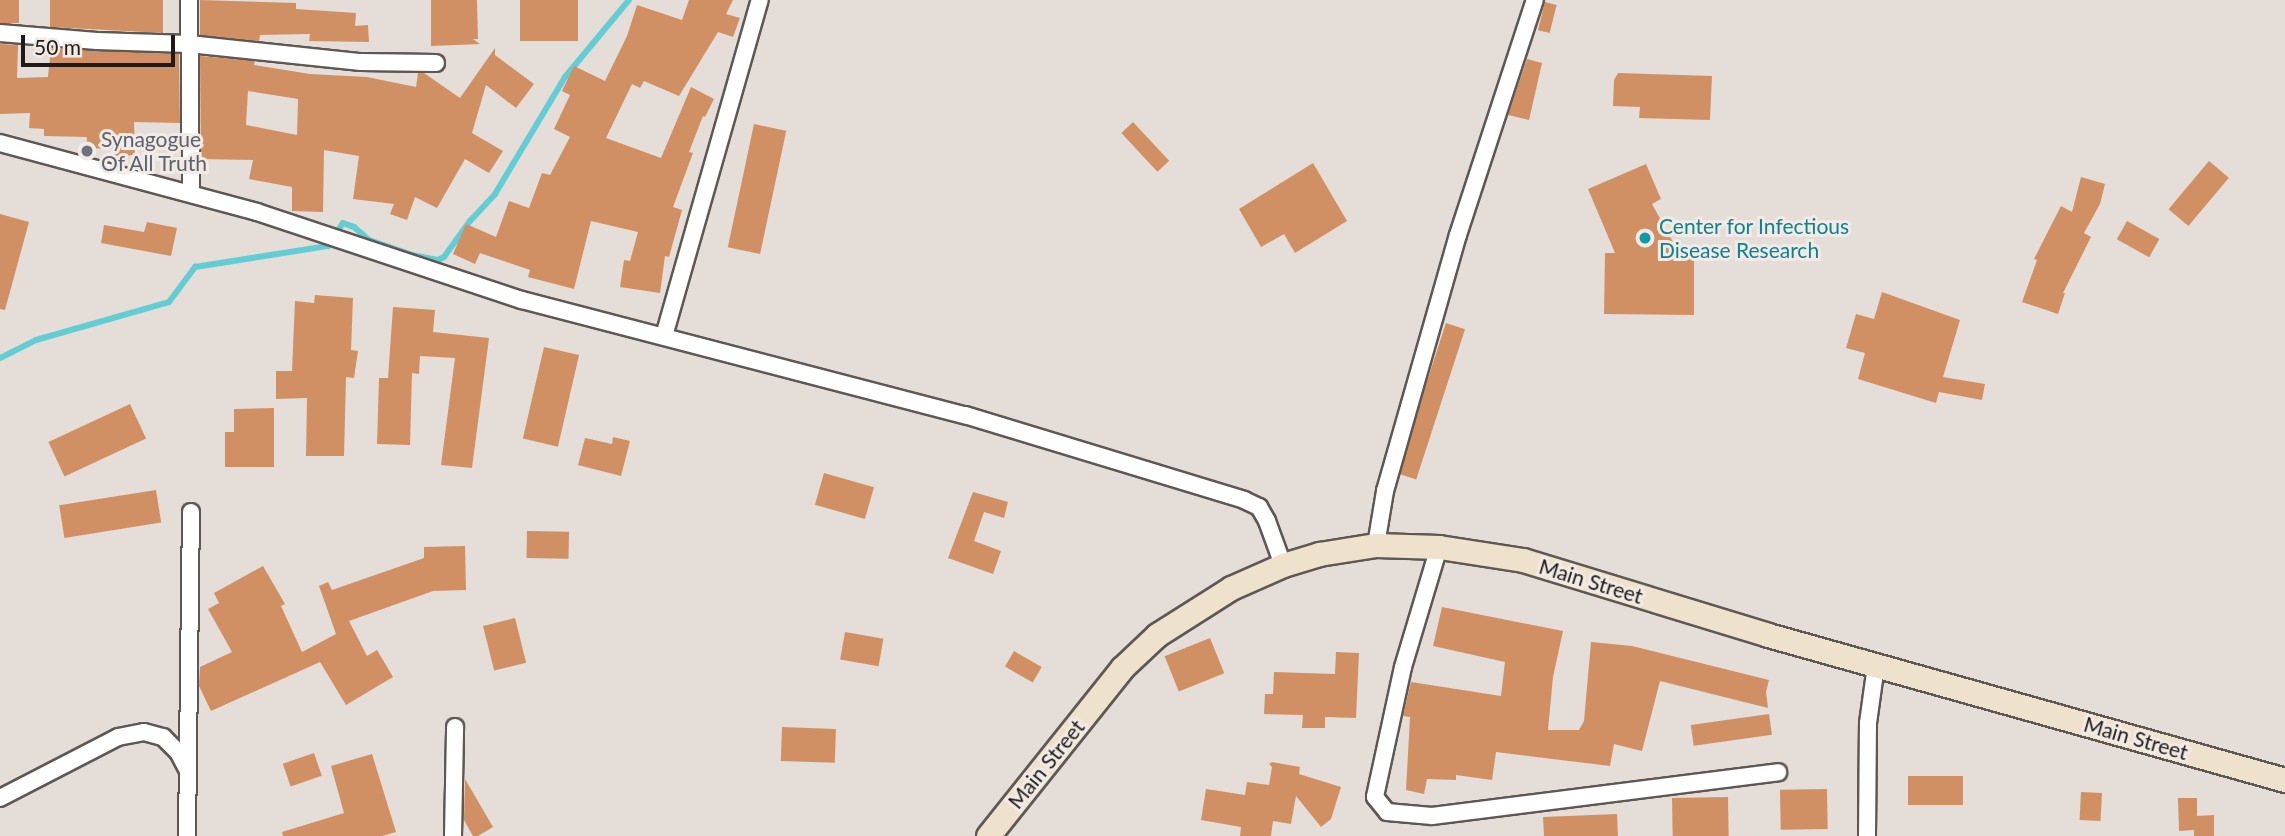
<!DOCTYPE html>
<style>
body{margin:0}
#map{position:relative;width:2285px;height:836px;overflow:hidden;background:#e5ddd8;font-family:Lato,sans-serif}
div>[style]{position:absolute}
.stream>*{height:6px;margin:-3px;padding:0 3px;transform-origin:3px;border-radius:3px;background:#62ced4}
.building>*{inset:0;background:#d19064;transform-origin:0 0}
.roads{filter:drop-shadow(2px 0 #5e5854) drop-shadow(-2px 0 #5e5854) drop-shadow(0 2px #5e5854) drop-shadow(0 -2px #5e5854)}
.minor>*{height:16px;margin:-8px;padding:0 8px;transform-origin:8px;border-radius:8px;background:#fff}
.secondary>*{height:23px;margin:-11.5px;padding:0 11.5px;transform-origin:11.5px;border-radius:11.5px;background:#efe2cd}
.dots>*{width:19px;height:19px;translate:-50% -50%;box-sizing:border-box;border:4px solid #f2eae5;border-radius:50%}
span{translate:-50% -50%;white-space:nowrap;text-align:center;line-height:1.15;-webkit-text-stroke:6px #f2eae5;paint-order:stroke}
.worship-label{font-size:21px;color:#5b616d}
.left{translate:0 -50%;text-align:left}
.culture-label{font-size:21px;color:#0d838f}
.street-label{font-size:21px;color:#1e1b19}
.scale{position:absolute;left:21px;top:35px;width:154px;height:32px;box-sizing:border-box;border:4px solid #1e1b19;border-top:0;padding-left:9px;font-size:21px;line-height:24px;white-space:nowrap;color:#1e1b19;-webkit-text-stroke:5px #f2eae5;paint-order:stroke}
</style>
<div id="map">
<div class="stream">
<div style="left:0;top:358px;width:40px;rotate:-26.6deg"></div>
<div style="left:36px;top:340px;width:138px;rotate:-15.9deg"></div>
<div style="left:169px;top:302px;width:44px;rotate:-53.4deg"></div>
<div style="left:195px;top:267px;width:135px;rotate:-9deg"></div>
<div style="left:328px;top:246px;width:27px;rotate:-57deg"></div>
<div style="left:343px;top:223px;width:12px;rotate:20deg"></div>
<div style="left:354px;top:227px;width:20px;rotate:41deg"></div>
<div style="left:369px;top:240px;width:46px;rotate:19.2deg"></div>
<div style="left:412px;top:255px;width:26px;rotate:11deg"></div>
<div style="left:438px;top:260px;width:7px;rotate:-27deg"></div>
<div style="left:444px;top:257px;width:44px;rotate:-54.2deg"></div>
<div style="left:470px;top:221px;width:37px;rotate:-47deg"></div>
<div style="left:495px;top:194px;width:136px;rotate:-59.1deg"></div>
<div style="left:565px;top:77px;width:100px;rotate:-50.3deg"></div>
</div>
<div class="building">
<div style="left:0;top:0;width:19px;height:23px"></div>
<div style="clip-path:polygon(50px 0,163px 0,163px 33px,50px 27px)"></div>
<div style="clip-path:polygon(200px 0,296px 3px,296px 9px,356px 13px,355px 26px,368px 25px,369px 42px,309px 41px,310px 34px,260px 35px,259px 41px,200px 35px)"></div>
<div style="clip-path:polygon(431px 0,477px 0,478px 39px,473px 39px,480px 44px,431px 46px)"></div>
<div style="left:520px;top:0;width:58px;height:41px"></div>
<div style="clip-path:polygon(689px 0,733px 0,726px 14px,740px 18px,733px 37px,718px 32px,679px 96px,644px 81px,640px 88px,632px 84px,606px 138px,661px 158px,691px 87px,714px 99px,705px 117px,703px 116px,689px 152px,693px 153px,673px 207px,682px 210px,669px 257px,665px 256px,660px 293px,620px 287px,624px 260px,630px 261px,638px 232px,591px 221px,574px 289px,528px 277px,530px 270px,480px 253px,475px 264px,453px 254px,466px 224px,496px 237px,509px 201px,529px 208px,542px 173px,550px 175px,570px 137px,554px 129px,570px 95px,562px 91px,574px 66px,605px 81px,627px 36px,637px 5px,682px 20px)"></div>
<div style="left:1545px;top:2px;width:12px;height:29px;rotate:14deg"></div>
<div style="clip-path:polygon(0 44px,18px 45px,17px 78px,48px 77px,51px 48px,179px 54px,180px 123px,134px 122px,135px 155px,113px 156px,113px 149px,86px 148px,87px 137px,44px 136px,44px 129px,29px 128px,30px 113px,0 114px)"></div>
<div style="clip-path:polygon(evenodd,495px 48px,495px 55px,534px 84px,516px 108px,486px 85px,472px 133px,503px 151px,489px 173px,465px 159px,437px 208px,415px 197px,407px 220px,390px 214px,394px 204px,353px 199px,359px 156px,324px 150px,323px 212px,292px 211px,292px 187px,249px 179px,253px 160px,201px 159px,200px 56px,255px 61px,254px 65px,310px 74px,367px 77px,416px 87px,418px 73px,424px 73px,460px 98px,495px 48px,248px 91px,298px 99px,297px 135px,246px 125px,248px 91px)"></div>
<div style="clip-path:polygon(1527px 59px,1542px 63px,1529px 120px,1508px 115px)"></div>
<div style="clip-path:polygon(1618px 73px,1712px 76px,1710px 120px,1639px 118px,1640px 107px,1613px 106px,1614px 80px)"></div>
<div style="left:1133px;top:122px;width:53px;height:16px;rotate:47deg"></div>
<div style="left:754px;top:124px;width:33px;height:126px;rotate:12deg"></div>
<div style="left:2209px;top:161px;width:26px;height:63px;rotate:40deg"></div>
<div style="clip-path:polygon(1313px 163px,1347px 221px,1295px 253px,1284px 234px,1261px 247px,1239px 209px)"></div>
<div style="clip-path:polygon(1646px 164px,1661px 199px,1652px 204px,1679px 253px,1694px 253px,1694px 315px,1604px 314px,1605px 253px,1615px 253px,1588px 189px)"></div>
<div style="clip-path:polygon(2081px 177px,2105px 184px,2100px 204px,2084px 233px,2091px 237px,2063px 293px,2065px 293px,2058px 314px,2022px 302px,2037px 260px,2034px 259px,2061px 206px,2072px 212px)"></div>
<div style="clip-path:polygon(0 214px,29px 222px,5px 310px,0 309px)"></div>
<div style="left:2127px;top:221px;width:37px;height:21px;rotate:29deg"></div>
<div style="clip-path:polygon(147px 222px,177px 228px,171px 256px,101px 243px,104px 225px,144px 232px)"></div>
<div style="clip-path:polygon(1882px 292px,1960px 320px,1943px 377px,1985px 384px,1982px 400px,1939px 392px,1936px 403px,1858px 379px,1865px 353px,1846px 348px,1856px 314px,1874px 319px)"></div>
<div style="clip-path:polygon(315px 295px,353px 298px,351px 350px,358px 351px,354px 378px,346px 377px,344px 456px,306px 456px,307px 398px,276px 399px,276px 371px,292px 371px,295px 301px,314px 303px)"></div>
<div style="clip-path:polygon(393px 307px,435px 310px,433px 332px,489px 338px,472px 468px,441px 465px,455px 358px,420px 356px,419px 374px,412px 373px,410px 445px,377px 444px,379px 378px,388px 378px)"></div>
<div style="left:1446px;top:323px;width:20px;height:158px;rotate:18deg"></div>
<div style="left:544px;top:347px;width:36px;height:94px;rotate:13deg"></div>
<div style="left:130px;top:404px;width:38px;height:90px;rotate:65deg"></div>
<div style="clip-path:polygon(274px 408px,274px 467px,225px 467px,225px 432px,234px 432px,234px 409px)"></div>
<div style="clip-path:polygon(613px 437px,630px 441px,621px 476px,578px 465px,585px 438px,612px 444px)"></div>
<div style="left:824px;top:473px;width:52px;height:33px;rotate:16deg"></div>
<div style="left:156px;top:490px;width:33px;height:98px;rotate:81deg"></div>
<div style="clip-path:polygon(973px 492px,1008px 502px,1004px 518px,984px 512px,974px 541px,1001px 551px,993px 574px,948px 558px)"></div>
<div style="left:527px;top:531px;width:42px;height:27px;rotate:1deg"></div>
<div style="clip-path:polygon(465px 546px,466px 590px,433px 591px,349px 621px,367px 656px,377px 650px,393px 677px,346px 705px,320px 662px,211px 711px,199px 686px,200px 667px,232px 652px,208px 609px,219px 603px,214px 593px,263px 566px,285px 604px,281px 606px,302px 652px,336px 634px,319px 586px,328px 582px,332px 590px,424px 558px,424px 547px)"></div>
<div style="clip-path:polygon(1442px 607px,1563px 631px,1553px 677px,1548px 730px,1579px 730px,1584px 721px,1591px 642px,1632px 646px,1769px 680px,1766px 692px,1768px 708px,1660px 681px,1642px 751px,1614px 744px,1610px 766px,1496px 752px,1492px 780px,1456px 775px,1456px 780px,1427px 779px,1424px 794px,1406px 790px,1410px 717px,1403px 716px,1411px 682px,1501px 696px,1505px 662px,1433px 646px)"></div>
<div style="left:515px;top:618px;width:46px;height:33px;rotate:76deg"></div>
<div style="left:845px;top:632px;width:39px;height:28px;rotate:10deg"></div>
<div style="left:1210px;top:638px;width:38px;height:49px;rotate:68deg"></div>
<div style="left:1014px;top:651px;width:32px;height:18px;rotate:30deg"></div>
<div style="clip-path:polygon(1336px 652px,1359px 653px,1356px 718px,1325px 717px,1325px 728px,1302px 728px,1303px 715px,1264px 714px,1265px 694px,1273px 694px,1274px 672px,1335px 674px)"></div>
<div style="left:1769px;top:714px;width:21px;height:79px;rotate:82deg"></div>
<div style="left:782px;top:727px;width:54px;height:34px;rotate:2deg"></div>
<div style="left:314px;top:753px;width:24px;height:33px;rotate:71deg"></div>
<div style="clip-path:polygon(372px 754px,396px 832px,382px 836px,283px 836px,282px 832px,344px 813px,331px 766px)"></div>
<div style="clip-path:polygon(1272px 762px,1300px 767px,1299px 774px,1341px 787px,1331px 819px,1321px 827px,1296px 796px,1291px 824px,1273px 821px,1271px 836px,1240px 836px,1241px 827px,1201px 820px,1206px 789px,1245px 795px,1247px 782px,1269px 785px,1272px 767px,1269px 764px)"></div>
<div style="left:1963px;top:776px;width:29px;height:55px;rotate:90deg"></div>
<div style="clip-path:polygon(465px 779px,493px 827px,478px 836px,473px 836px,464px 820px)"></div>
<div style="left:1827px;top:789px;width:40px;height:47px;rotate:89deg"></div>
<div style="left:2081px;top:792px;width:21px;height:28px;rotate:3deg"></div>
<div style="left:1728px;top:797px;width:39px;height:56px;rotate:89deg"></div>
<div style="clip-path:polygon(2178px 798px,2197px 798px,2197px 816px,2214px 815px,2214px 836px,2194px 836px,2194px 830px,2179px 831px)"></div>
<div style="clip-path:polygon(1617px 814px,1618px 836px,1544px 836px,1543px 817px)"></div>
</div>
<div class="roads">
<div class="minor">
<div style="left:189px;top:0;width:192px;rotate:89.4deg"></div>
<div style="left:0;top:33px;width:97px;rotate:4.7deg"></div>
<div style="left:97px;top:41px;width:92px;rotate:1.9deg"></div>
<div style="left:189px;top:44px;width:173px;rotate:6deg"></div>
<div style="left:361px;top:62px;width:75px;rotate:0.8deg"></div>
<div style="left:0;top:143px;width:266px;rotate:15deg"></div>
<div style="left:257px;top:212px;width:279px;rotate:18.4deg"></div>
<div style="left:522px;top:300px;width:458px;rotate:14.6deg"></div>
<div style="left:965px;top:415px;width:292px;rotate:16.9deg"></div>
<div style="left:1244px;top:500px;width:17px;rotate:25deg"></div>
<div style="left:1259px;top:507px;width:16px;rotate:60deg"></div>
<div style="left:1267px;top:521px;width:47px;rotate:70deg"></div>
<div style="left:664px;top:336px;width:349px;rotate:-74.1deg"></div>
<div style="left:1376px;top:545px;width:55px;rotate:-80.5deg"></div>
<div style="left:1385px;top:491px;width:266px;rotate:-74.1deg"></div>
<div style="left:1458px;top:235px;width:247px;rotate:-71.9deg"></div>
<div style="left:1439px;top:547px;width:125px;rotate:106.7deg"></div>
<div style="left:1403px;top:667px;width:133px;rotate:102.2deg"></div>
<div style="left:1375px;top:797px;width:19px;rotate:51deg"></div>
<div style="left:1387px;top:812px;width:45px;rotate:5.1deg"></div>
<div style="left:1432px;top:816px;width:349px;rotate:-7.2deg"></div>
<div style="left:0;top:798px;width:133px;rotate:-27.3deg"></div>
<div style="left:118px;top:737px;width:26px;rotate:-11deg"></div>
<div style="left:144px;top:732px;width:20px;rotate:15deg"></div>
<div style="left:163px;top:737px;width:21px;rotate:45deg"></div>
<div style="left:178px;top:752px;width:19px;rotate:62deg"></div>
<div style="left:187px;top:836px;width:324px;rotate:-89.3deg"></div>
<div style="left:453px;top:836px;width:109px;rotate:-88.9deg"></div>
<div style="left:1867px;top:836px;width:113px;rotate:-89.5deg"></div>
<div style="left:1868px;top:723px;width:59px;rotate:-82.1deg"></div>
</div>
<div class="secondary">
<div style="left:988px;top:836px;width:215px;rotate:-51.4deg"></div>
<div style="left:1122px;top:668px;width:48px;rotate:-43.3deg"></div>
<div style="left:1157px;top:635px;width:88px;rotate:-32.4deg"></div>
<div style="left:1231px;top:588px;width:57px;rotate:-23.9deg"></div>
<div style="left:1283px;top:565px;width:38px;rotate:-17deg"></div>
<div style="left:1319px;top:554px;width:58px;rotate:-9deg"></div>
<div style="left:1376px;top:545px;width:63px;rotate:1.8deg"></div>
<div style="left:1439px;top:547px;width:85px;rotate:8.8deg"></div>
<div style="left:1523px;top:560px;width:256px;rotate:17deg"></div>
<div style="left:1768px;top:635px;width:537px;rotate:15.67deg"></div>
</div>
</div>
<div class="dots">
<div style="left:87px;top:151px;background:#6b7280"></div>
<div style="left:1645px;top:238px;background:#0f9aa8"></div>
</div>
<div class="worship-label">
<span class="left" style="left:101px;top:151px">Synagogue<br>Of All Truth</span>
</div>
<div class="culture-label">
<span class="left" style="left:1659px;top:238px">Center for Infectious<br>Disease Research</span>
</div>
<div class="street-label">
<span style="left:1591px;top:581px;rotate:17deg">Main Street</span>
<span style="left:2136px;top:738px;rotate:16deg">Main Street</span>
<span style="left:1046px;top:764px;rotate:-51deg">Main Street</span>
</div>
<div class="scale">50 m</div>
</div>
